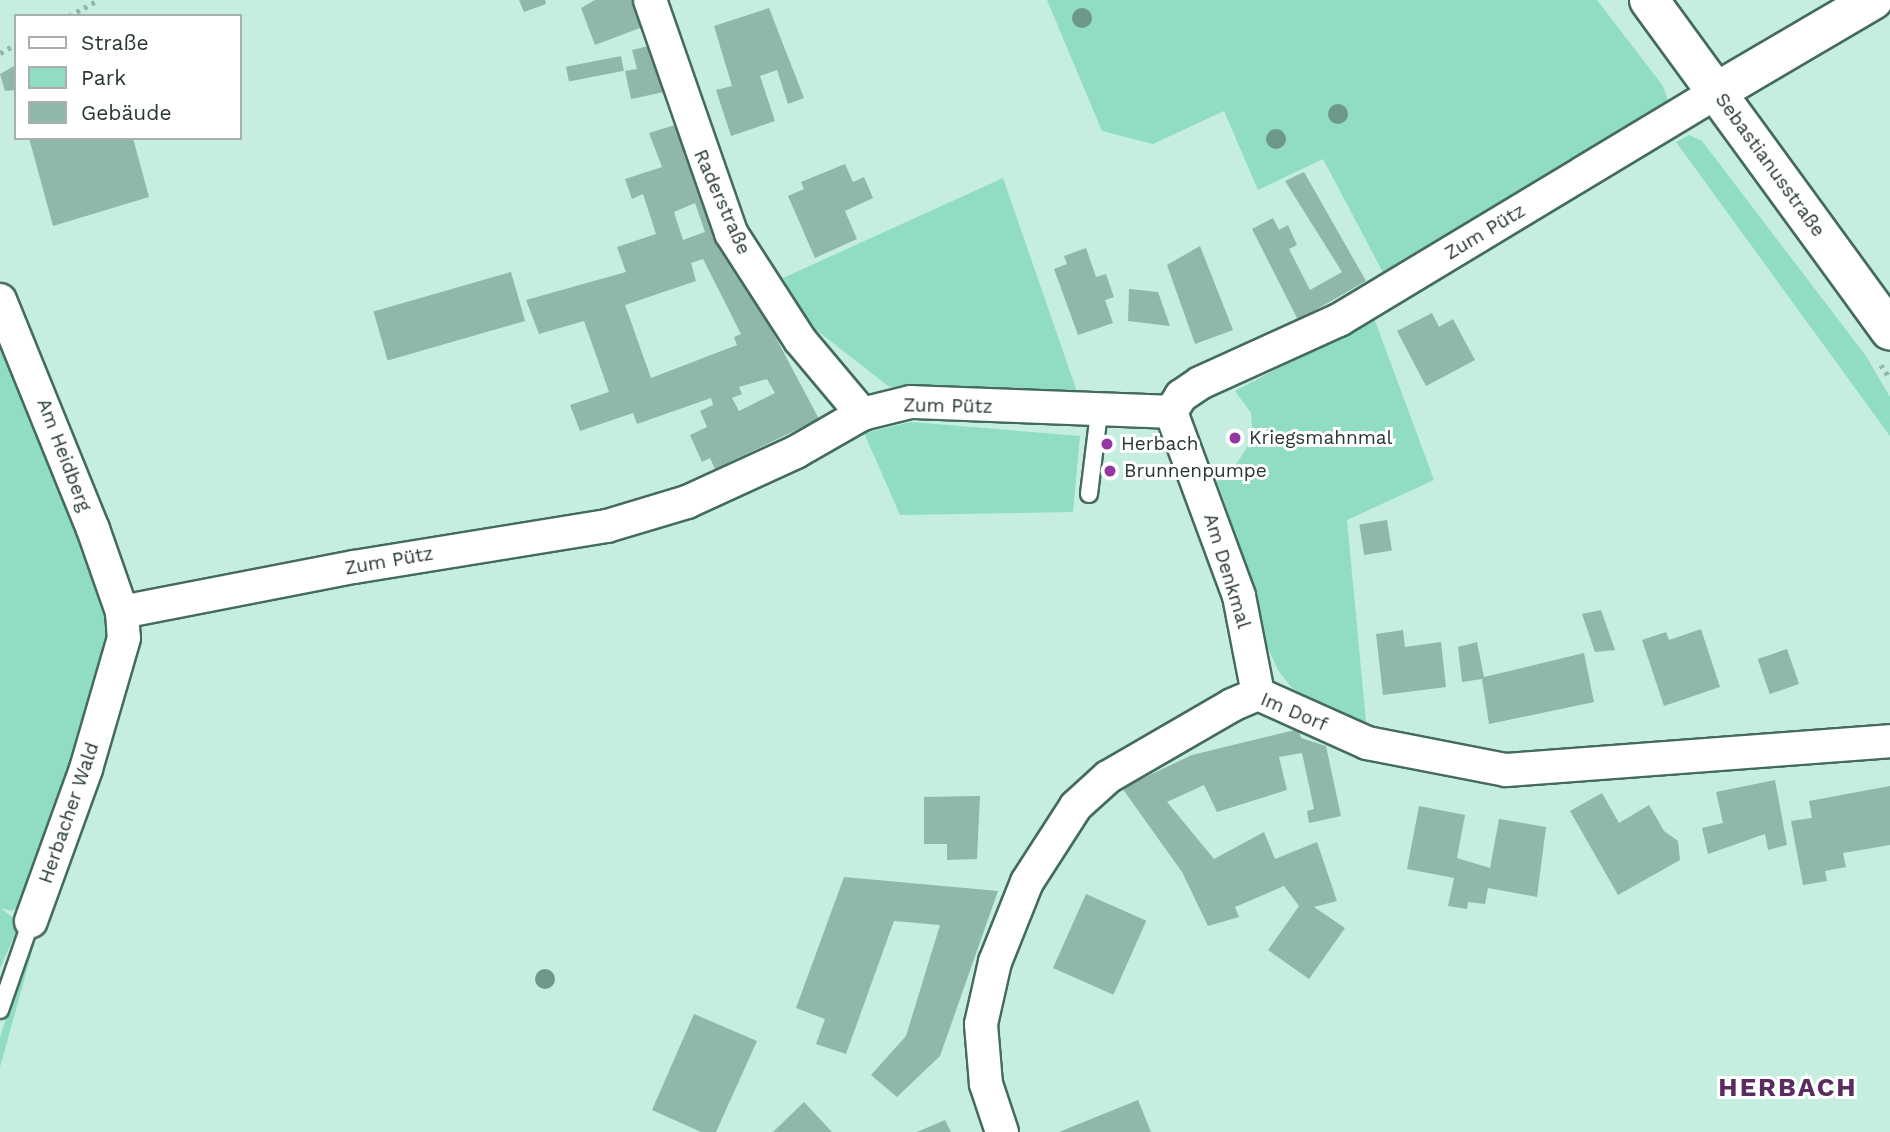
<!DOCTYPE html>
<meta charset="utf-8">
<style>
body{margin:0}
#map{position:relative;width:1890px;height:1132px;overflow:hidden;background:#c5eee1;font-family:"Work Sans",sans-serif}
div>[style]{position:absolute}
.green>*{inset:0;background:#91dcc5}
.building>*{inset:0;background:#8fb7aa;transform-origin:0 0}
.path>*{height:4.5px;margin-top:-2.25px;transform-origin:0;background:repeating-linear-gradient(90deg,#93b5aa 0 3.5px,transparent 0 8.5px)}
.roads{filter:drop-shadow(2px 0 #456b5f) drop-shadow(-2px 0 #456b5f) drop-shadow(0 2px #456b5f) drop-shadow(0 -2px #456b5f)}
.lane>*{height:16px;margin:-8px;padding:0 8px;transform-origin:8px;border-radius:8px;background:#fff}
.street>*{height:32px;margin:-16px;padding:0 16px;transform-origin:16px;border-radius:16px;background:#fff}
.secondary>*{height:38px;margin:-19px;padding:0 19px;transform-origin:19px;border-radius:19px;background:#fff}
.trees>*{width:20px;height:20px;margin:-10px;border-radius:50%;background:#6d978b}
.dots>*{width:19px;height:19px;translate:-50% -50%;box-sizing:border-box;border:4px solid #fff;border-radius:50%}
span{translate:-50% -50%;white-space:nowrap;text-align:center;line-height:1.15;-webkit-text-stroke:6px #fff;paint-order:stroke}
.street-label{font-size:19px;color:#273732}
.poi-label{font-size:19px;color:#273732}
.left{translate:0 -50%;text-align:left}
.district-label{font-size:26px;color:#5a2c60;font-weight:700;letter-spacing:2px}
.legend{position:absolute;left:14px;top:14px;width:228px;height:126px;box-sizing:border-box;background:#fff;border:2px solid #a9afad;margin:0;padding:9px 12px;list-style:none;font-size:21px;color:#273732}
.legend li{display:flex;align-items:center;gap:14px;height:35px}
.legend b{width:35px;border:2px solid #a9afad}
</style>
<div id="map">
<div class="green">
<div style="clip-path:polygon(1047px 0,1597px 0,1663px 86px,1670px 106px,1386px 278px,1323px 159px,1258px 190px,1224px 111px,1153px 144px,1102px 131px)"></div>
<div style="clip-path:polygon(1689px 135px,1702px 141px,1866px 356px,1890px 397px,1890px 436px,1676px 142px)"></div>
<div style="clip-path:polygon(1003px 178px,1082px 406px,928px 397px,888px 386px,806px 322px,783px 278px)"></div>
<div style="clip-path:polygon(1374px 318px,1434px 480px,1347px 520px,1366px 722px,1316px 703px,1291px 687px,1278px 670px,1259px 629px,1245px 561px,1217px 481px,1228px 477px,1253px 438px,1251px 413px,1235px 391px)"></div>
<div style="clip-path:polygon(0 336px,4px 354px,15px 355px,107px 621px,101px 684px,33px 903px,11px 911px,1px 908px,20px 924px,0 968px)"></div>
<div style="clip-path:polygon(911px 422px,1080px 436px,1073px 512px,900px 515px,864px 433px)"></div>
<div style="clip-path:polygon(54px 873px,0 1067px,0 1037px)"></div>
</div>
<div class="building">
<div style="clip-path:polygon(519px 0,545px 0,546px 4px,524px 12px)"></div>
<div style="clip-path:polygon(595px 0,634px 0,640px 28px,595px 45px,581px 8px)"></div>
<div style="clip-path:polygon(769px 8px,804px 98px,788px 104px,777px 70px,760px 76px,775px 121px,731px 136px,716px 90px,732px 86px,714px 26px)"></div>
<div style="clip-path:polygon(657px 44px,669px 91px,631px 99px,625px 71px,637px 69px,632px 50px)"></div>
<div style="left:621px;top:56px;width:15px;height:56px;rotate:79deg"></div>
<div style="clip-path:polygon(16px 65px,16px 90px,5px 91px,0 74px)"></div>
<div style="clip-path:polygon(evenodd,678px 124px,717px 227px,819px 419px,715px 469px,710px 458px,702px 462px,690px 435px,707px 427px,700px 411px,713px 405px,711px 398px,637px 424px,633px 413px,580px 431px,570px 405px,609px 392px,584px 321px,539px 334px,526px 300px,626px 272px,617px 247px,656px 234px,643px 194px,632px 199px,625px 179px,662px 167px,649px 133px,678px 124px,695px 203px,705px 232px,683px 240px,674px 212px,695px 203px,678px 124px,703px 259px,741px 334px,734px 337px,737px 345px,651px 378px,625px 305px,696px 281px,691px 263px,703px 259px,678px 124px,767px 379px,775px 393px,739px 411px,732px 398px,742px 394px,739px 387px,767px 379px)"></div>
<div style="clip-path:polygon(29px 138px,133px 138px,149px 197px,53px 226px)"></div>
<div style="clip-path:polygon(845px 164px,853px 182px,864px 177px,873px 198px,845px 211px,857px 239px,815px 258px,788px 196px,804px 189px,801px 182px)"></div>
<div style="clip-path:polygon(1304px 172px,1366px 281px,1298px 320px,1252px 229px,1273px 218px,1279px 230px,1288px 225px,1297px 245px,1289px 249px,1310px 290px,1342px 272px,1285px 181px)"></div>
<div style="clip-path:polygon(1200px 246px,1233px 330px,1195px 344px,1167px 265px)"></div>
<div style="clip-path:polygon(1086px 248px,1096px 277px,1106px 274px,1114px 297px,1105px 300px,1113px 323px,1078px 335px,1054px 269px,1067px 264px,1064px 256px)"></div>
<div style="left:511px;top:272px;width:51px;height:143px;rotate:74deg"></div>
<div style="clip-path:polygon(1129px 289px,1158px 292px,1170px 326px,1128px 321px)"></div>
<div style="clip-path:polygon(1432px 313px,1439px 327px,1453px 319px,1475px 360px,1426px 386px,1397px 331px)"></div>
<div style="left:1387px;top:520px;width:31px;height:28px;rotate:81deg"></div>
<div style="clip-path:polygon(1601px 610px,1615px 650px,1595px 652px,1582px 614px)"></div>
<div style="clip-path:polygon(1701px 629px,1720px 687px,1664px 706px,1642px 640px,1666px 632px,1669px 640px)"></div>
<div style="clip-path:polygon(1403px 630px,1405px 647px,1441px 642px,1446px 687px,1383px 695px,1376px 634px)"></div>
<div style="clip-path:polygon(1477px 642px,1484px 677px,1584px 653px,1594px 702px,1489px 724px,1482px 679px,1462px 682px,1458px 647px)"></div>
<div style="left:1787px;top:649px;width:37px;height:31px;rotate:71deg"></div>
<div style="clip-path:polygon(1299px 729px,1301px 738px,1326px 746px,1341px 816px,1309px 823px,1307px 811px,1314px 809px,1302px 753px,1279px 757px,1287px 790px,1217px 812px,1204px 785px,1167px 802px,1214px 859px,1264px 832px,1275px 859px,1317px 842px,1337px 901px,1314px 907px,1345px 928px,1309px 979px,1268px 950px,1299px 906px,1284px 886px,1235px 907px,1239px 917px,1208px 926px,1182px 872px,1122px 788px,1192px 755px)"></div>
<div style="clip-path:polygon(1775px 780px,1787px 845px,1768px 850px,1765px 834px,1708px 854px,1702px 828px,1723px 823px,1716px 792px)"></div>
<div style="clip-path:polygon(1890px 786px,1890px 845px,1843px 853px,1846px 867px,1825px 871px,1827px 881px,1803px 885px,1791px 821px,1812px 818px,1809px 801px)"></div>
<div style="clip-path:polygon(1602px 793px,1619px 823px,1649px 805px,1664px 831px,1678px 841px,1680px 860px,1618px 895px,1570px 811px)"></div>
<div style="clip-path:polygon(980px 796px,977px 859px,947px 860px,947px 844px,924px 844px,924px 797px)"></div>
<div style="clip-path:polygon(1419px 806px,1465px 815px,1457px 858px,1490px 868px,1499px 819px,1546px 827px,1537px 897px,1488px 888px,1485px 904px,1468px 902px,1467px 909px,1448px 906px,1454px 878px,1407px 869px)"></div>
<div style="clip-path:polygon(844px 877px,998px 891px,940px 1056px,897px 1097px,871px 1075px,906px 1036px,940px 925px,894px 921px,846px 1054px,816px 1044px,825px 1019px,796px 1008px)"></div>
<div style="left:1086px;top:894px;width:66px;height:81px;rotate:24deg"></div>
<div style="clip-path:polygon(694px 1014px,757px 1041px,716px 1132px,701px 1132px,652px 1110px)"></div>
<div style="clip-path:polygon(1138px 1100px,1151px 1132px,1059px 1132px)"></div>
<div style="clip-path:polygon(804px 1102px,832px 1132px,773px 1132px)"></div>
<div style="clip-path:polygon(945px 1120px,951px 1132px,917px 1132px)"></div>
</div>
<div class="path">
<div style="left:69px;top:16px;width:33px;rotate:-29deg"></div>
<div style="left:0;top:53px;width:18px;rotate:-29deg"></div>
<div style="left:1881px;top:365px;width:16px;rotate:55deg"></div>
</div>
<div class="roads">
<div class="lane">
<div style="left:1089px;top:494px;width:83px;rotate:-83deg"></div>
<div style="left:0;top:1010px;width:94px;rotate:-70.8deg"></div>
</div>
<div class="street">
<div style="left:650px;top:0;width:247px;rotate:70.8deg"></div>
<div style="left:731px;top:233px;width:127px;rotate:57.2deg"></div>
<div style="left:800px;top:340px;width:97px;rotate:50deg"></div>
<div style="left:0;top:300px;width:247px;rotate:67.9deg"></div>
<div style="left:93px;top:529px;width:88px;rotate:70.7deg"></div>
<div style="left:122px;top:612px;width:26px;rotate:86deg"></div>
<div style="left:124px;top:638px;width:136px;rotate:106.2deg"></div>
<div style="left:86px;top:769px;width:162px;rotate:109.9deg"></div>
<div style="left:1171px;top:412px;width:19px;rotate:-58deg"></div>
<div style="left:1181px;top:396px;width:23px;rotate:-34deg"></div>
<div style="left:1200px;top:383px;width:153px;rotate:-24.4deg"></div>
<div style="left:1339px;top:320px;width:443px;rotate:-31.1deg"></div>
<div style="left:1171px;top:412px;width:196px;rotate:69.7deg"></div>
<div style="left:1239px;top:596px;width:100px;rotate:79deg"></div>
<div style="left:122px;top:612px;width:236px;rotate:-11deg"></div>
<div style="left:354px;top:567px;width:256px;rotate:-9.2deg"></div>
<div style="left:607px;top:526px;width:84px;rotate:-16.7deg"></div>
<div style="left:687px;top:502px;width:120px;rotate:-24.6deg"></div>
<div style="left:796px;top:452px;width:76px;rotate:-29.9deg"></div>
<div style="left:862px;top:414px;width:50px;rotate:-13.8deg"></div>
<div style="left:911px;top:402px;width:260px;rotate:2.2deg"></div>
<div style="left:1002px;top:1132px;width:51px;rotate:-108.4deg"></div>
<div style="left:986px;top:1084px;width:60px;rotate:-94.8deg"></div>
<div style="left:981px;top:1024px;width:64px;rotate:-77.3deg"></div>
<div style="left:995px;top:962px;width:86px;rotate:-68.2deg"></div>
<div style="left:1027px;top:882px;width:90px;rotate:-57.2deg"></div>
<div style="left:1076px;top:806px;width:43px;rotate:-42.2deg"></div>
<div style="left:1108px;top:777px;width:143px;rotate:-30.1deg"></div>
<div style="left:1232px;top:705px;width:28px;rotate:-23deg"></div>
<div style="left:1258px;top:694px;width:120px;rotate:24.2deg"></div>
<div style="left:1367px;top:743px;width:142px;rotate:11deg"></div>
<div style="left:1506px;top:770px;width:385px;rotate:-4.3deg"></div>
</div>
<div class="secondary">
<div style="left:1649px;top:0;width:409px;rotate:53.9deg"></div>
<div style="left:1718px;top:91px;width:180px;rotate:-30.4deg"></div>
</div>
</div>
<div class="trees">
<div style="left:1082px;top:18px"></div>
<div style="left:1338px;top:114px"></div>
<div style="left:1276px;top:139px"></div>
<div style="left:545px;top:979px"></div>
</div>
<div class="dots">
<div style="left:1235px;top:438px;background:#9537a0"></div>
<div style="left:1107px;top:444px;background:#9537a0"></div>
<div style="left:1110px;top:471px;background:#9537a0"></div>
</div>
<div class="street-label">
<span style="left:1770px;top:165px;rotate:54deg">Sebastianusstraße</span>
<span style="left:722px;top:202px;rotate:66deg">Raderstraße</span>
<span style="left:1485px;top:232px;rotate:-31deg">Zum Pütz</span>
<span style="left:948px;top:406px;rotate:1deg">Zum Pütz</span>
<span style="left:64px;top:455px;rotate:69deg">Am Heidberg</span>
<span style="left:389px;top:561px;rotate:-10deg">Zum Pütz</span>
<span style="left:1227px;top:571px;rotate:73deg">Am Denkmal</span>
<span style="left:1294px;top:712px;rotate:23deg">Im Dorf</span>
<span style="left:69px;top:813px;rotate:-71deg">Herbacher Wald</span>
</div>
<div class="poi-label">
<span class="left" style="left:1249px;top:438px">Kriegsmahnmal</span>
<span class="left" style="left:1121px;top:444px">Herbach</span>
<span class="left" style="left:1124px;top:471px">Brunnenpumpe</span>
</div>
<div class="district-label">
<span style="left:1788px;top:1088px">HERBACH</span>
</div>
<ul class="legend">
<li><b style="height:9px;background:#fff"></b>Straße</li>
<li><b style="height:19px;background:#91dcc5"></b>Park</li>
<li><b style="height:19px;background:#8fb7aa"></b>Gebäude</li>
</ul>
</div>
